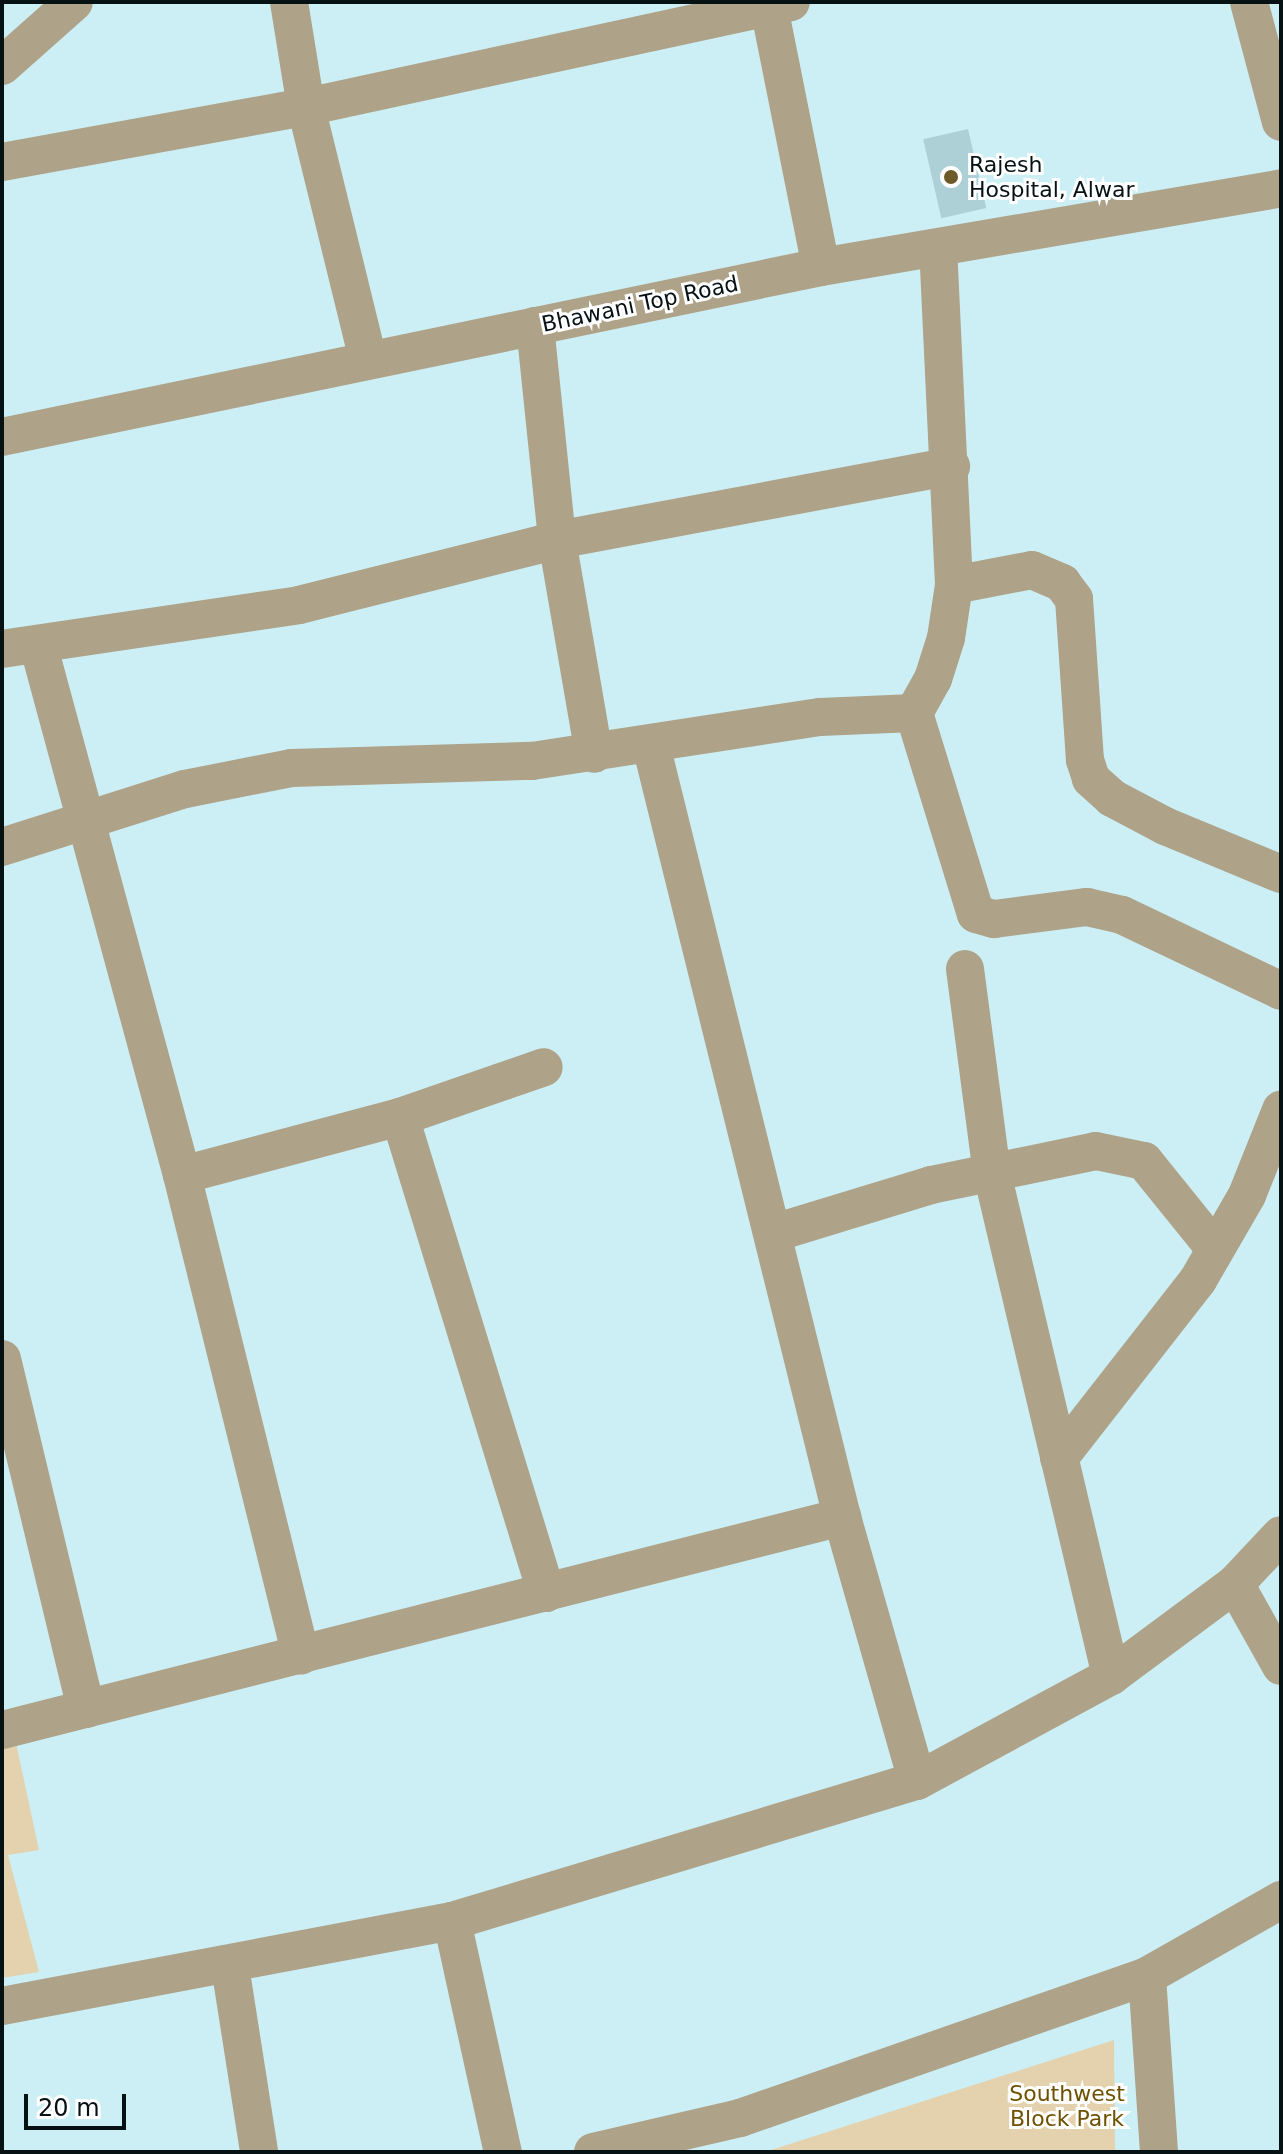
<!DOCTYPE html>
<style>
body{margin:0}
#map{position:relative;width:1283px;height:2154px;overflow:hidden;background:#cceff5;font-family:"DejaVu Sans",sans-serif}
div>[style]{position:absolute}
.green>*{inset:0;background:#e3d2ad}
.building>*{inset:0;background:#add0d6;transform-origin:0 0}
.minor>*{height:38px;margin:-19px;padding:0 19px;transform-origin:19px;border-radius:19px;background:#aea288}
.dots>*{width:22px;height:22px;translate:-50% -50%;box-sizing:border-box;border:4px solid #fff;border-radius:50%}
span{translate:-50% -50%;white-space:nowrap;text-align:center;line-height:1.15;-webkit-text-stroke:6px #fff;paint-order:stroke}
.poi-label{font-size:22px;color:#051113}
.left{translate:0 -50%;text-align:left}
.street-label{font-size:22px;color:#051113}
.park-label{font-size:22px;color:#6d5100}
.frame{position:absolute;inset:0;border:4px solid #051113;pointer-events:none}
.scale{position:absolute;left:24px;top:2094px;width:102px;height:36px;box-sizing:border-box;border:4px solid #051113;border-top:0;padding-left:10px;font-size:24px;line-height:28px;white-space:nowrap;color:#051113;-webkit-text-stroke:6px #fff;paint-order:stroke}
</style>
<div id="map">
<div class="green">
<div style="clip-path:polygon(16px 1743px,39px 1850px,8px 1855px,39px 1972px,2px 1978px,2px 1747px)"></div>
<div style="clip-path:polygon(1114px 2040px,1115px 2152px,765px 2152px)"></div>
</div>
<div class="building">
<div style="left:968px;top:129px;width:81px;height:46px;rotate:77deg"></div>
</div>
<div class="minor">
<div style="left:289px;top:2px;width:106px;rotate:80.8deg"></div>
<div style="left:306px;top:107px;width:260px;rotate:76.2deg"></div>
<div style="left:768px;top:2px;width:270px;rotate:78.7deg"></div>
<div style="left:1249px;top:2px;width:124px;rotate:75.1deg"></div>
<div style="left:2px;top:66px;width:96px;rotate:-41.6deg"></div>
<div style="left:2px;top:162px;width:309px;rotate:-10.3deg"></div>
<div style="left:306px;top:107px;width:496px;rotate:-12.2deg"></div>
<div style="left:535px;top:326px;width:215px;rotate:84.1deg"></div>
<div style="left:557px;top:540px;width:217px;rotate:80.2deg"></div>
<div style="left:2px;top:437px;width:836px;rotate:-11.73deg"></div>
<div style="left:821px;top:267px;width:467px;rotate:-9.7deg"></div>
<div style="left:954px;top:585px;width:79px;rotate:-10.9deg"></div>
<div style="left:1032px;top:570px;width:33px;rotate:23deg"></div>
<div style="left:1062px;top:583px;width:20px;rotate:53deg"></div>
<div style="left:1074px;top:599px;width:161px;rotate:86.1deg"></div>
<div style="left:1085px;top:760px;width:20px;rotate:72deg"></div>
<div style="left:1091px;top:779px;width:28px;rotate:42deg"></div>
<div style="left:1112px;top:798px;width:60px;rotate:27.8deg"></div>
<div style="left:1165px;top:826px;width:126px;rotate:22.5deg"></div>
<div style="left:38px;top:644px;width:550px;rotate:74.83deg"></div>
<div style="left:182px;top:1175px;width:495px;rotate:76.1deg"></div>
<div style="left:2px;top:649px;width:300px;rotate:-8.4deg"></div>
<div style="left:299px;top:605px;width:266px;rotate:-14.1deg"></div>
<div style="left:557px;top:540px;width:401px;rotate:-10.6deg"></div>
<div style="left:914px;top:713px;width:39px;rotate:-61deg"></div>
<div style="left:933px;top:679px;width:43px;rotate:-72.4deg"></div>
<div style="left:946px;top:638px;width:54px;rotate:-81.4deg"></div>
<div style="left:954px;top:585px;width:334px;rotate:-92.7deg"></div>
<div style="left:651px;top:745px;width:795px;rotate:76.1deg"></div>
<div style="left:842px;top:1517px;width:274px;rotate:74.1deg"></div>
<div style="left:2px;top:847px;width:192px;rotate:-17.6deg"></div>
<div style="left:185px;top:789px;width:108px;rotate:-11.2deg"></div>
<div style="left:291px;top:768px;width:241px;rotate:-1.7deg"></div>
<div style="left:532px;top:761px;width:291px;rotate:-8.7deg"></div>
<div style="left:820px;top:717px;width:94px;rotate:-2.4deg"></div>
<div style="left:914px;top:713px;width:210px;rotate:72.9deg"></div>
<div style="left:976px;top:914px;width:19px;rotate:16deg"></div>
<div style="left:994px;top:919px;width:94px;rotate:-7.4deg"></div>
<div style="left:1087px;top:907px;width:36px;rotate:13deg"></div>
<div style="left:1122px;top:915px;width:176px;rotate:25.5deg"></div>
<div style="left:965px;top:969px;width:206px;rotate:82.5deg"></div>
<div style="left:992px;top:1173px;width:517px;rotate:76.69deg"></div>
<div style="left:400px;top:1117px;width:498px;rotate:72.9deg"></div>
<div style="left:182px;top:1175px;width:226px;rotate:-14.9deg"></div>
<div style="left:400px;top:1117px;width:152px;rotate:-19.1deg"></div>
<div style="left:774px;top:1233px;width:164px;rotate:-17deg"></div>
<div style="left:931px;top:1185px;width:168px;rotate:-11.6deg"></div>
<div style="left:1096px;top:1151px;width:49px;rotate:11.8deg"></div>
<div style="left:1144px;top:1161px;width:113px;rotate:51.1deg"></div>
<div style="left:2px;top:1359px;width:360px;rotate:76.5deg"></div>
<div style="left:1059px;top:1458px;width:226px;rotate:-52deg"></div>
<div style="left:1198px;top:1280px;width:98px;rotate:-60deg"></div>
<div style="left:1247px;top:1195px;width:92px;rotate:-68.2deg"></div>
<div style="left:1235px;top:1584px;width:94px;rotate:60.7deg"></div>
<div style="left:2px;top:1730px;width:867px;rotate:-14.23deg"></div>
<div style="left:452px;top:1921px;width:237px;rotate:77.6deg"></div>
<div style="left:230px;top:1966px;width:188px;rotate:81.1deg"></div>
<div style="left:1147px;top:1976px;width:176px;rotate:86.1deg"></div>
<div style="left:2px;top:2006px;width:458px;rotate:-10.7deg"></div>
<div style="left:452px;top:1921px;width:486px;rotate:-16.8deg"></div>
<div style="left:917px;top:1781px;width:221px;rotate:-28.4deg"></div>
<div style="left:1111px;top:1676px;width:154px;rotate:-36.6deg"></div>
<div style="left:1235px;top:1584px;width:67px;rotate:-46.8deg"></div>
<div style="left:593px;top:2152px;width:151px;rotate:-13deg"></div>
<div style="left:740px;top:2118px;width:431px;rotate:-19.2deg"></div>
<div style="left:1147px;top:1976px;width:154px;rotate:-29.6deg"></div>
</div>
<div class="dots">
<div style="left:951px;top:177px;background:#6e5928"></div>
</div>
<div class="poi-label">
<span class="left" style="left:969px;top:177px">Rajesh<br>Hospital, Alwar</span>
</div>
<div class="street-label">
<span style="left:640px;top:304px;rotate:-12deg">Bhawani Top Road</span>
</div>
<div class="park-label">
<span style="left:1067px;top:2106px">Southwest<br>Block Park</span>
</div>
<div class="frame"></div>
<div class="scale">20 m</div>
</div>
